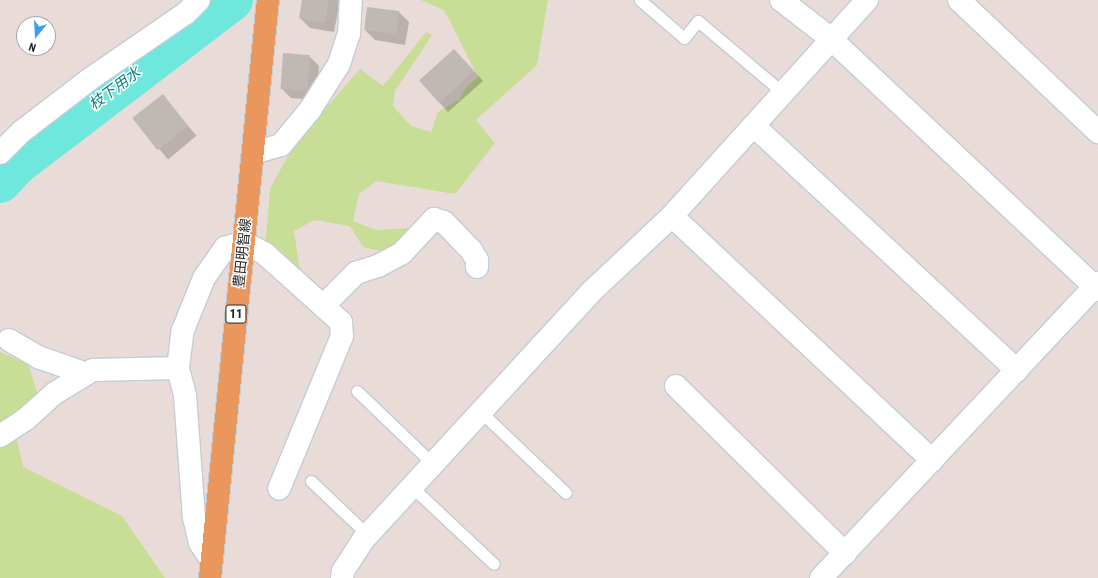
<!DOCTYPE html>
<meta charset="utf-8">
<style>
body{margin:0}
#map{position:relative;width:1098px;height:578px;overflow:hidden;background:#e9dcd8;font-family:"Roboto Condensed","Noto Sans JP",sans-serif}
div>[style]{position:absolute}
.green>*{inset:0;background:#c8de96}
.shadow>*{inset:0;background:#0003;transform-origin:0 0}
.river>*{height:42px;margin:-21px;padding:0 21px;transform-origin:21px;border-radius:21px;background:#6ee8dd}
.building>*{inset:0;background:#c0b8b4;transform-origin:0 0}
.roads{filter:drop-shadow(1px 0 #c4ccd4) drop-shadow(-1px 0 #c4ccd4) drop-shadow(0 1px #c4ccd4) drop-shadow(0 -1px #c4ccd4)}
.lane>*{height:11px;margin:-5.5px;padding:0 5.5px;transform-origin:5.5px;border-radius:5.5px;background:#fff}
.street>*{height:22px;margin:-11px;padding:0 11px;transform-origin:11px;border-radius:11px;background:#fff}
.primary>*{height:22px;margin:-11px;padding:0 11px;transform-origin:11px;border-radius:11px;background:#e9975d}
span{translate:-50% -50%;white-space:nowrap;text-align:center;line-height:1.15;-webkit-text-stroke:3px #fff;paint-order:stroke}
.shield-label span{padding:1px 3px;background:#fff;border:1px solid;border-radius:3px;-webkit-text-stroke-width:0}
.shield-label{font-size:13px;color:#262626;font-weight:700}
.street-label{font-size:14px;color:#262626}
.water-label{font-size:15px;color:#138281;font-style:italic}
.north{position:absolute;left:16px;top:16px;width:40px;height:40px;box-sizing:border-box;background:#fff;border:1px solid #a8a8a8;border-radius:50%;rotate:198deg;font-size:11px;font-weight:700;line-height:16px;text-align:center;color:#262626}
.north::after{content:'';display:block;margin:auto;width:14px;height:18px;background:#3d9ef1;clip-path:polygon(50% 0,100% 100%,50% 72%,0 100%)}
</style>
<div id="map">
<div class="green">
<div style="clip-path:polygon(421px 0,548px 0,537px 65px,476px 120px,495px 143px,455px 194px,376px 181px,359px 194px,353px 221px,376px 230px,408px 228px,413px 238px,390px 253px,363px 247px,350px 226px,314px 220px,294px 231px,302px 284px,265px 249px,270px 188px,296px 142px,360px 69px,383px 86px,426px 32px,432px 35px,395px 91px,393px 106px,411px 126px,431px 132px,438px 112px,460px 99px,466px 87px,478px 77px,444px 10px)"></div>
<div style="clip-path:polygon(0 352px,28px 364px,39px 398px,16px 435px,23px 467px,122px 516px,165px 578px,0 578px)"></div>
</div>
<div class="shadow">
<div style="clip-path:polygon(303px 0,340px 0,334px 32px,310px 28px,300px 18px)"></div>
<div style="clip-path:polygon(368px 8px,399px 12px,409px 22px,405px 45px,375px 40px,365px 30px)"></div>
<div style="clip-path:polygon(309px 56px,319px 66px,317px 100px,291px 98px,281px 88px)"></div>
<div style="clip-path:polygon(464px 60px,483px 81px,448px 112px,420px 81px)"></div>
<div style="left:163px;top:96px;width:52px;height:37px;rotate:50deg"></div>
</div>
<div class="river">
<div style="left:0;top:182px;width:26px;rotate:-47deg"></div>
<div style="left:18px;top:163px;width:269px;rotate:-37.3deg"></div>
</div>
<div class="building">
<div style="clip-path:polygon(302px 0,329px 0,325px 23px,299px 18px)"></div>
<div style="left:367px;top:7px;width:32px;height:23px;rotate:7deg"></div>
<div style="left:454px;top:49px;width:30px;height:47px;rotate:48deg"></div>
<div style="left:283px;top:53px;width:27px;height:36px;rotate:4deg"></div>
<div style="left:163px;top:94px;width:41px;height:39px;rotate:52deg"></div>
</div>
<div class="roads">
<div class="lane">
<div style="left:640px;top:0;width:58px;rotate:40.8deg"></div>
<div style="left:684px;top:38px;width:22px;rotate:-51deg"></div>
<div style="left:698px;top:21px;width:110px;rotate:40.2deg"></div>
<div style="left:357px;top:391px;width:105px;rotate:43.8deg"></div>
<div style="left:481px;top:412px;width:117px;rotate:43.6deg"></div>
<div style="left:311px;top:481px;width:79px;rotate:43.5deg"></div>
<div style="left:412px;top:487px;width:112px;rotate:43.2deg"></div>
</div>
<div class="street">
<div style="left:781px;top:0;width:62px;rotate:37.8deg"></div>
<div style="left:830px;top:38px;width:368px;rotate:43.2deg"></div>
<div style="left:867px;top:0;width:291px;rotate:132.1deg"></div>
<div style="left:672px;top:216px;width:357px;rotate:43.2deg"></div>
<div style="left:959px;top:0;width:192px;rotate:43.5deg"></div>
<div style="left:754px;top:126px;width:359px;rotate:42.9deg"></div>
<div style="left:0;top:153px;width:30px;rotate:-45deg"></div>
<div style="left:21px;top:132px;width:87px;rotate:-37.5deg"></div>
<div style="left:90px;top:79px;width:116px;rotate:-34.5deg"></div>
<div style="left:186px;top:13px;width:18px;rotate:-45deg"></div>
<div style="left:253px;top:153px;width:29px;rotate:-16deg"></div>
<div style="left:281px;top:145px;width:45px;rotate:-50.4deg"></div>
<div style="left:310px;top:110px;width:54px;rotate:-57.8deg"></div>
<div style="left:339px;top:64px;width:32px;rotate:-72deg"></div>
<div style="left:349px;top:34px;width:34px;rotate:-87deg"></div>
<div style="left:323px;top:306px;width:47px;rotate:-45deg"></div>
<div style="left:356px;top:273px;width:23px;rotate:-18deg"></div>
<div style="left:378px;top:266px;width:27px;rotate:-28deg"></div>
<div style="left:402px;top:253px;width:47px;rotate:-46.7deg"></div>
<div style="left:434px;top:219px;width:10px;rotate:17deg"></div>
<div style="left:444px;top:222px;width:39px;rotate:46deg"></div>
<div style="left:471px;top:250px;width:12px;rotate:59deg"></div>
<div style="left:477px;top:260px;width:7px;rotate:90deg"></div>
<div style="left:9px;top:340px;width:34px;rotate:30deg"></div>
<div style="left:38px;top:357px;width:49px;rotate:19.2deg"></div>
<div style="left:676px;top:386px;width:238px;rotate:44.7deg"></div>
<div style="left:0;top:436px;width:31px;rotate:-33deg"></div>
<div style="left:26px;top:419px;width:39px;rotate:-42deg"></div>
<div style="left:55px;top:393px;width:44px;rotate:-31.2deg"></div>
<div style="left:93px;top:370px;width:85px;rotate:-1.3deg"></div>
<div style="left:211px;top:559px;width:19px;rotate:-125deg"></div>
<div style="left:200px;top:543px;width:26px;rotate:-103deg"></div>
<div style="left:194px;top:518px;width:123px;rotate:-94.2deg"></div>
<div style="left:185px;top:395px;width:28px;rotate:-105deg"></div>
<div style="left:178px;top:368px;width:38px;rotate:-83deg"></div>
<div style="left:183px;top:330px;width:56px;rotate:-68deg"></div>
<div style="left:204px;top:278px;width:37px;rotate:-55deg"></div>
<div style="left:225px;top:248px;width:19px;rotate:-18deg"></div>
<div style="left:243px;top:242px;width:24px;rotate:28deg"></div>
<div style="left:264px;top:253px;width:103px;rotate:41.9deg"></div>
<div style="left:341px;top:322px;width:14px;rotate:86deg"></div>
<div style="left:342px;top:336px;width:165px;rotate:112.4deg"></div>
<div style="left:342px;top:578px;width:7px;rotate:-82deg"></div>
<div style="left:343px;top:571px;width:37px;rotate:-57deg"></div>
<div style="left:363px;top:540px;width:337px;rotate:-47.4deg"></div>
<div style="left:591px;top:292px;width:111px;rotate:-43.2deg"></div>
<div style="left:821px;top:578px;width:405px;rotate:-46.8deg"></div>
</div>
<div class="primary">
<div style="left:210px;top:578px;width:581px;rotate:-84.27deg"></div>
</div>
</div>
<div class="shield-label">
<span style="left:236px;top:314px">11</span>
</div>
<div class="street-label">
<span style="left:242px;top:253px;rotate:-84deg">豊田明智線</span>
</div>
<div class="water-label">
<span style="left:115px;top:89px;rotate:-37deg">枝下用水</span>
</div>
<div class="north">N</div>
</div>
